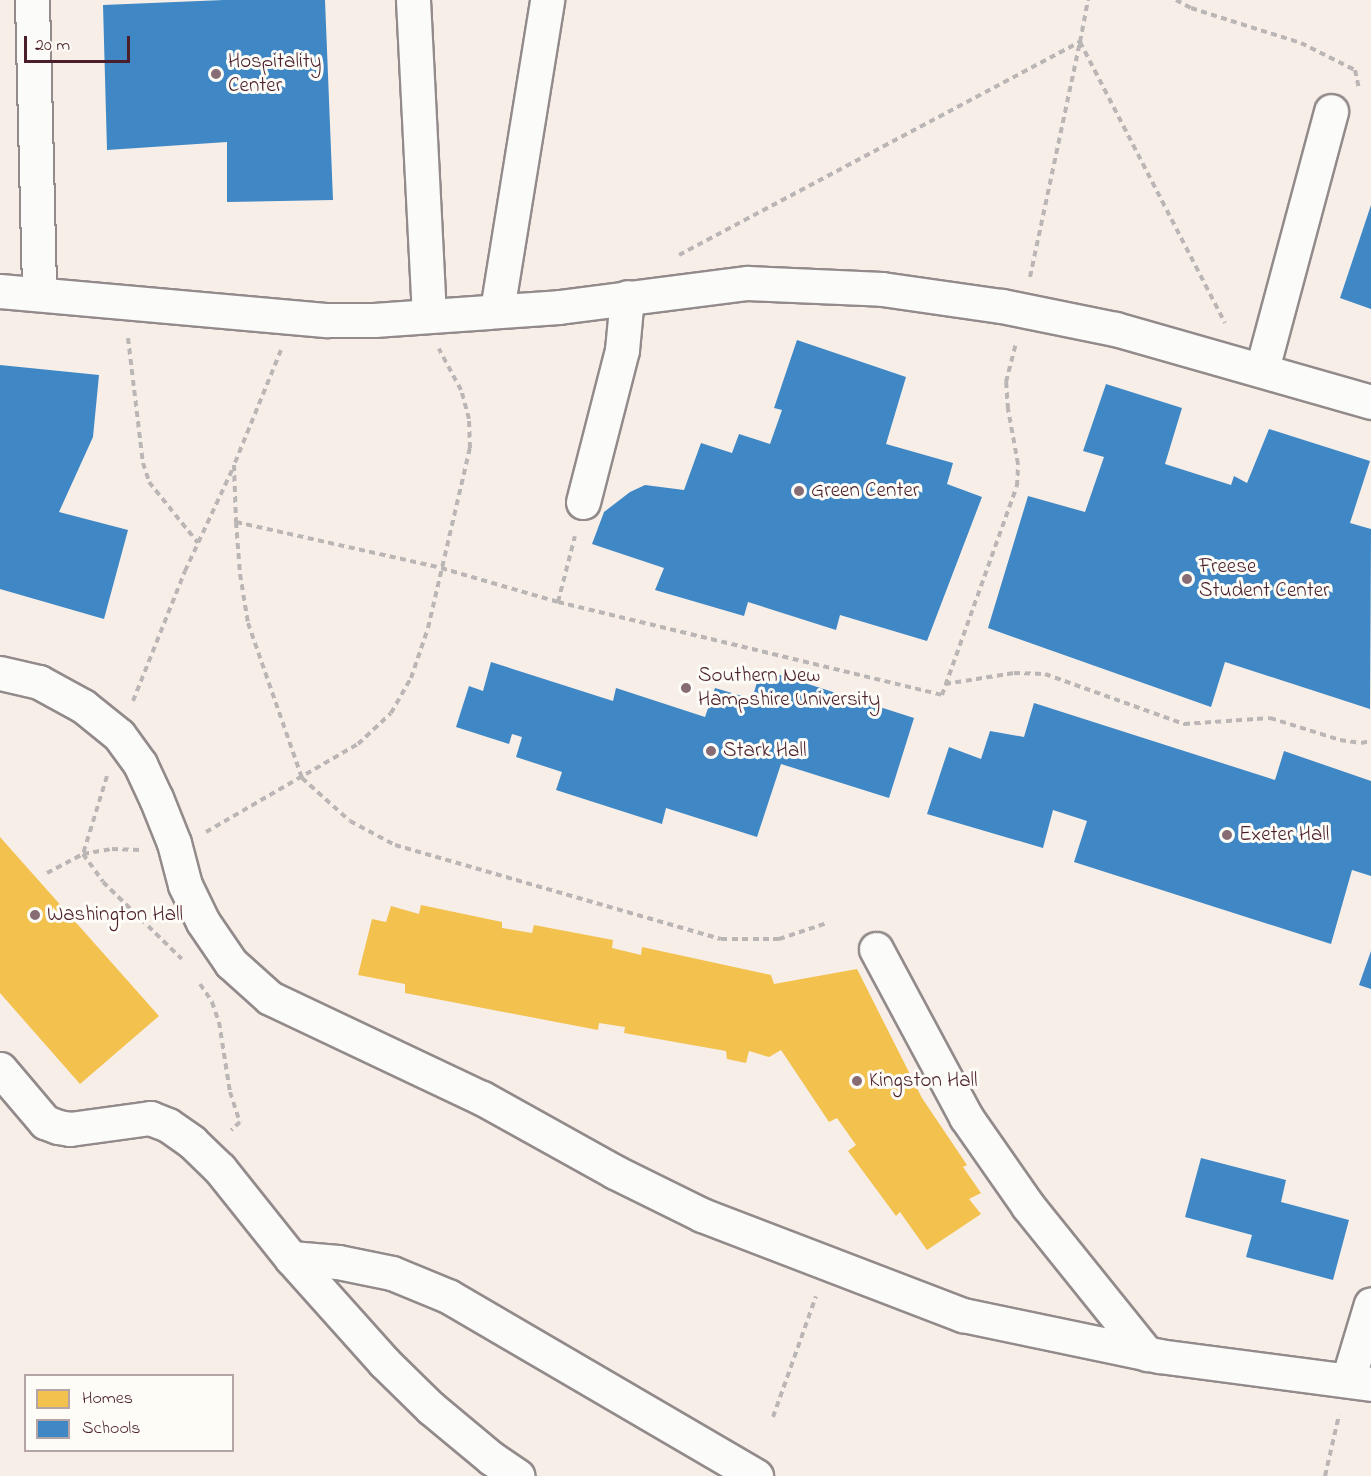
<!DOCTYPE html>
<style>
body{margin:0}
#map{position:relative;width:1371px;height:1476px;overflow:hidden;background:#fcfbf8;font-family:"Indie Flower",sans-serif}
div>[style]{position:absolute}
.built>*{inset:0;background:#f7eee7}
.homes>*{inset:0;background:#f2c14e}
.schools>*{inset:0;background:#3f88c5}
.path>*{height:4px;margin-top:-2px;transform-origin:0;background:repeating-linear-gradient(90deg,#bbb6b6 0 6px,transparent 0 10.5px)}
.roads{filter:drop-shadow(2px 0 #928a8b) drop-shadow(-2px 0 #928a8b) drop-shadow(0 2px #928a8b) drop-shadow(0 -2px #928a8b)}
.minor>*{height:33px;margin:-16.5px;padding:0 16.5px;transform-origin:16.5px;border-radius:16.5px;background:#fbfbf9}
.dots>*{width:16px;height:16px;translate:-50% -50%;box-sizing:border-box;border:3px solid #fdfcf7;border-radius:50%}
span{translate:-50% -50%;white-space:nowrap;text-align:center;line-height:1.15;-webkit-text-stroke:6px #fdfcf7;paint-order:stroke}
.poi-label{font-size:21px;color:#4a1f2b}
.left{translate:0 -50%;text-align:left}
.legend{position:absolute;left:24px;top:1374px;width:210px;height:78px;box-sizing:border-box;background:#fdfcf7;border:2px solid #b5a4a5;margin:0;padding:8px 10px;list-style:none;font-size:18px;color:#4a1f2b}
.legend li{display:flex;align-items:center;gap:12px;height:30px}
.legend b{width:30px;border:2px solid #b5a4a5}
.scale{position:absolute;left:24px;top:36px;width:106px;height:27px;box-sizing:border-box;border:3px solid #4a1f2b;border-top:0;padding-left:8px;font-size:18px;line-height:21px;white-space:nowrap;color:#4a1f2b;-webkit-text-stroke:4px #fdfcf7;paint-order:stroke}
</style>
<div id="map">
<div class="built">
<div style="clip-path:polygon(evenodd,0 0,1371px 0,1371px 1476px,0 1476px,0 0,26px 1376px,232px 1376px,232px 1450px,26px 1450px,26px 1376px)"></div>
</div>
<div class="homes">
<div style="clip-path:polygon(0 837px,159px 1016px,80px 1084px,0 993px)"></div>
<div style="clip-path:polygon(421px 905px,502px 922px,502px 928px,532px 933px,534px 925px,613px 940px,612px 948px,641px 955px,642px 947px,771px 975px,774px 984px,857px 969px,922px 1098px,967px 1165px,963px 1167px,981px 1193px,969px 1199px,981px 1214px,927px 1250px,900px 1212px,896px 1216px,848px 1151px,856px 1145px,837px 1118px,829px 1122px,781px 1050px,769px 1057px,749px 1051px,746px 1063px,727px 1059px,726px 1051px,624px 1033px,625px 1027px,599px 1023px,598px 1030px,405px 993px,405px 984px,358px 975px,372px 919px,386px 922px,391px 906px,419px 914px)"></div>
</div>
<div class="schools">
<div style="clip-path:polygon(224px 0,325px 0,333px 200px,227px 202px,227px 142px,107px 150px,103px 5px)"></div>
<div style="clip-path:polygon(1371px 205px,1371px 309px,1340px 298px)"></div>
<div style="clip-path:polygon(797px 340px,906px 377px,886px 444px,953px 463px,947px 484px,982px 497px,927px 641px,840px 615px,836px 630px,748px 602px,744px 616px,655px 590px,664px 568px,592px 544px,604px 512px,630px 492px,645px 485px,684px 490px,701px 443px,732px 453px,739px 434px,770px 444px,782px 410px,774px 408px)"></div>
<div style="clip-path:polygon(0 365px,99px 375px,93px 437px,59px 512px,128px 530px,104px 619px,0 589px)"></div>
<div style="clip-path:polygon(1106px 384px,1182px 408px,1165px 464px,1231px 485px,1234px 476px,1247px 483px,1269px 429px,1370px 461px,1350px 523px,1371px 529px,1370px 709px,1225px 662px,1211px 707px,988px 628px,1028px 496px,1085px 512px,1104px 457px,1083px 451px)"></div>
<div style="clip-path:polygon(491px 662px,613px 701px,616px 688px,705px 717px,715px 688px,752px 699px,761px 669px,914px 718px,889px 798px,781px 764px,757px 837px,666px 808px,662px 824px,556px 790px,562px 772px,516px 757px,522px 737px,512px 734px,509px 744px,456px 727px,469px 686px,483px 691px)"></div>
<div style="clip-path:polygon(1034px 703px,1275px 780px,1284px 751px,1371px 781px,1371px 876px,1352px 870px,1331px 944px,1074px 862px,1087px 821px,1053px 810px,1043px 848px,927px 814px,949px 747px,981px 759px,990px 731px,1024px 737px)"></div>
<div style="clip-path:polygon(1371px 951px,1371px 989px,1359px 985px)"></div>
<div style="clip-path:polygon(1201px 1158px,1286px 1180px,1281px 1202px,1349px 1220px,1333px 1280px,1246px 1257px,1252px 1235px,1185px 1217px)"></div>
</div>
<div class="path">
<div style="left:1176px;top:0;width:17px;rotate:28deg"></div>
<div style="left:1191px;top:8px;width:115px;rotate:17.7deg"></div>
<div style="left:1301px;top:43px;width:60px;rotate:26.6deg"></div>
<div style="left:1355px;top:70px;width:19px;rotate:78deg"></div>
<div style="left:679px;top:255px;width:454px;rotate:-28deg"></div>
<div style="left:1080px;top:42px;width:43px;rotate:-79.2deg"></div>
<div style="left:1030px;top:277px;width:240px;rotate:-78deg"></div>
<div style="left:1080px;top:42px;width:316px;rotate:62.7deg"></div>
<div style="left:128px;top:338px;width:126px;rotate:83.2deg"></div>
<div style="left:143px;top:463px;width:20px;rotate:72deg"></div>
<div style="left:149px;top:482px;width:78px;rotate:51.2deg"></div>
<div style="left:281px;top:350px;width:124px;rotate:112.2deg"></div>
<div style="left:234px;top:465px;width:57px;rotate:88deg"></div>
<div style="left:236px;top:522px;width:52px;rotate:85.6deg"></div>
<div style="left:240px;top:574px;width:50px;rotate:80.7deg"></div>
<div style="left:248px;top:623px;width:164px;rotate:70.8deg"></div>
<div style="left:302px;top:778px;width:64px;rotate:41.9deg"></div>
<div style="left:350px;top:821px;width:51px;rotate:28.1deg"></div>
<div style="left:395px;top:845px;width:339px;rotate:16.1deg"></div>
<div style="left:721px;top:939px;width:58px"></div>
<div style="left:779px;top:939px;width:51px;rotate:-18.4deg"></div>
<div style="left:236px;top:522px;width:210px;rotate:12.6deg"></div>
<div style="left:441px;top:568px;width:122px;rotate:16.2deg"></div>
<div style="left:558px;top:602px;width:395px;rotate:13.6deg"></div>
<div style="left:942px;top:695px;width:222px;rotate:-70.3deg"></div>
<div style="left:1017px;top:486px;width:22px;rotate:-87deg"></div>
<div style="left:1018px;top:464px;width:56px;rotate:-100.3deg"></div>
<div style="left:1008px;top:409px;width:27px;rotate:-94deg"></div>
<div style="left:1006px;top:382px;width:40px;rotate:-75.6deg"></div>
<div style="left:558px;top:602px;width:68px;rotate:-75.6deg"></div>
<div style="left:945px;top:684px;width:70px;rotate:-9.1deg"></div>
<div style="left:1014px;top:673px;width:31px;rotate:2deg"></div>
<div style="left:1045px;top:674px;width:148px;rotate:19.8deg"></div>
<div style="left:1184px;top:724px;width:86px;rotate:-4deg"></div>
<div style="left:1270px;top:718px;width:73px;rotate:17.4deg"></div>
<div style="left:1340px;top:740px;width:21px;rotate:8deg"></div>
<div style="left:1361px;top:743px;width:10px;rotate:-11deg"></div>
<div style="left:133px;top:701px;width:140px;rotate:-68.2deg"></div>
<div style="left:185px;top:571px;width:114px;rotate:-65deg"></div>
<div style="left:107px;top:776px;width:82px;rotate:107.1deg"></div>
<div style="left:83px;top:854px;width:34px;rotate:54deg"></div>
<div style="left:103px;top:882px;width:110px;rotate:44.3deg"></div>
<div style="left:206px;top:832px;width:176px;rotate:-30.1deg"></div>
<div style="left:358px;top:744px;width:45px;rotate:-43.2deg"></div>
<div style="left:391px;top:713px;width:40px;rotate:-60.3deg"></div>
<div style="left:411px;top:678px;width:53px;rotate:-71.2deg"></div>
<div style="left:428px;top:628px;width:185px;rotate:-76.9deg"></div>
<div style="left:470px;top:448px;width:29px;rotate:-92deg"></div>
<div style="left:469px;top:419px;width:30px;rotate:-105deg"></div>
<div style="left:461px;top:390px;width:47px;rotate:-118.2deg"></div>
<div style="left:47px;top:873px;width:41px;rotate:-27.8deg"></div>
<div style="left:83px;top:854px;width:29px;rotate:-10deg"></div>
<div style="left:112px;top:849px;width:29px;rotate:2deg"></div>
<div style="left:200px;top:984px;width:22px;rotate:56deg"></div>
<div style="left:212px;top:1002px;width:21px;rotate:71deg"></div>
<div style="left:219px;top:1022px;width:71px;rotate:81.1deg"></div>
<div style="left:230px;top:1092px;width:32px;rotate:72deg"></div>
<div style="left:240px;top:1122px;width:12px;rotate:138deg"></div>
<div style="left:773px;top:1417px;width:128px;rotate:-70.4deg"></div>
<div style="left:1325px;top:1476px;width:63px;rotate:-77.1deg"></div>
</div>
<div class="roads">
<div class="minor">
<div style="left:32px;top:0;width:294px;rotate:88.6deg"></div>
<div style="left:413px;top:0;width:315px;rotate:87.1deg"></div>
<div style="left:0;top:291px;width:329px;rotate:5.1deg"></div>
<div style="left:328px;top:320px;width:46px"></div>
<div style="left:374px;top:320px;width:185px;rotate:-4deg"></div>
<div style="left:559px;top:307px;width:190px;rotate:-7.3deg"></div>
<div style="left:747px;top:283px;width:135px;rotate:2.5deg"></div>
<div style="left:882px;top:289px;width:121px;rotate:8.1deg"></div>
<div style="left:1002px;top:306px;width:115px;rotate:11.5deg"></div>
<div style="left:1115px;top:329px;width:266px;rotate:15.9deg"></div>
<div style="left:497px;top:310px;width:314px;rotate:-80.8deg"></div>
<div style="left:1262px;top:369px;width:267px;rotate:-75deg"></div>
<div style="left:583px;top:502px;width:157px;rotate:-75.6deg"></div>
<div style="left:622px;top:350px;width:53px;rotate:-84.6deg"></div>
<div style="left:0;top:673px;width:40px;rotate:13deg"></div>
<div style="left:39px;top:682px;width:50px;rotate:28.6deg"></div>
<div style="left:83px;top:706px;width:46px;rotate:38.9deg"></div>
<div style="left:119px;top:735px;width:36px;rotate:54deg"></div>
<div style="left:140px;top:764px;width:38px;rotate:65deg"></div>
<div style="left:156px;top:798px;width:48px;rotate:68.2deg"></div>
<div style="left:174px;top:843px;width:43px;rotate:75.3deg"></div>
<div style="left:185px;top:885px;width:41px;rotate:64.1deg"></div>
<div style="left:203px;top:922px;width:50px;rotate:55.7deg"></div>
<div style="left:231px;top:963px;width:52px;rotate:41.9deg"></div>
<div style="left:270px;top:998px;width:234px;rotate:25.3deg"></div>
<div style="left:482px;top:1098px;width:152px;rotate:29.1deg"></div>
<div style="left:615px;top:1172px;width:97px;rotate:26.3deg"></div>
<div style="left:702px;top:1215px;width:280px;rotate:21deg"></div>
<div style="left:963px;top:1315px;width:200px;rotate:11.8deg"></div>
<div style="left:1159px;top:1356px;width:214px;rotate:7.5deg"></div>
<div style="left:876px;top:949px;width:191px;rotate:61.8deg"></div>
<div style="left:966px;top:1117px;width:108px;rotate:55.1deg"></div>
<div style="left:1028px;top:1206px;width:190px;rotate:51.2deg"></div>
<div style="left:0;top:1069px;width:70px;rotate:49.7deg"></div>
<div style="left:45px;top:1122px;width:14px;rotate:21deg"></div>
<div style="left:58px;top:1127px;width:12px;rotate:9deg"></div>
<div style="left:70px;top:1129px;width:81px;rotate:-7.8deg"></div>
<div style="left:150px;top:1118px;width:19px;rotate:21deg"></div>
<div style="left:168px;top:1125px;width:29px;rotate:35deg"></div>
<div style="left:192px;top:1142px;width:39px;rotate:44deg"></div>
<div style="left:220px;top:1169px;width:114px;rotate:51.4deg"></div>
<div style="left:291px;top:1258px;width:140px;rotate:48.2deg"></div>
<div style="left:384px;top:1362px;width:66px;rotate:44.4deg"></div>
<div style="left:431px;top:1408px;width:78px;rotate:39.8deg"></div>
<div style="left:491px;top:1458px;width:32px;rotate:34deg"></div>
<div style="left:291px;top:1258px;width:47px;rotate:4.9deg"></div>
<div style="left:338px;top:1262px;width:55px;rotate:11.5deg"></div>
<div style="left:392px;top:1273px;width:61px;rotate:22.3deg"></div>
<div style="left:448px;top:1296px;width:357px;rotate:30.3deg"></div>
<div style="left:1348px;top:1380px;width:79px;rotate:-73.2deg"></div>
</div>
</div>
<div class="dots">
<div style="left:216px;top:74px;background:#886c73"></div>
<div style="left:799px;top:491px;background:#886c73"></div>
<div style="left:1187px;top:579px;background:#886c73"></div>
<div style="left:686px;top:688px;background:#886c73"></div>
<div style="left:711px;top:751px;background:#886c73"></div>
<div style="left:1227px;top:835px;background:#886c73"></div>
<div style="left:35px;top:915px;background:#886c73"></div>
<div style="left:857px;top:1081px;background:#886c73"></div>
</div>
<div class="poi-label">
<span class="left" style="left:228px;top:74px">Hospitality<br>Center</span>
<span class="left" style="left:811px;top:491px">Green Center</span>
<span class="left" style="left:1199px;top:579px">Freese<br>Student Center</span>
<span class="left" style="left:698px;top:688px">Southern New<br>Hampshire University</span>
<span class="left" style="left:723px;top:751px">Stark Hall</span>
<span class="left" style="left:1239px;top:835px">Exeter Hall</span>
<span class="left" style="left:47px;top:915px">Washington Hall</span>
<span class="left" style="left:869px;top:1081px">Kingston Hall</span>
</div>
<ul class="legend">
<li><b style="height:16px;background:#f2c14e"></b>Homes</li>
<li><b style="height:16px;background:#3f88c5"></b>Schools</li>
</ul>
<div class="scale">20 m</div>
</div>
